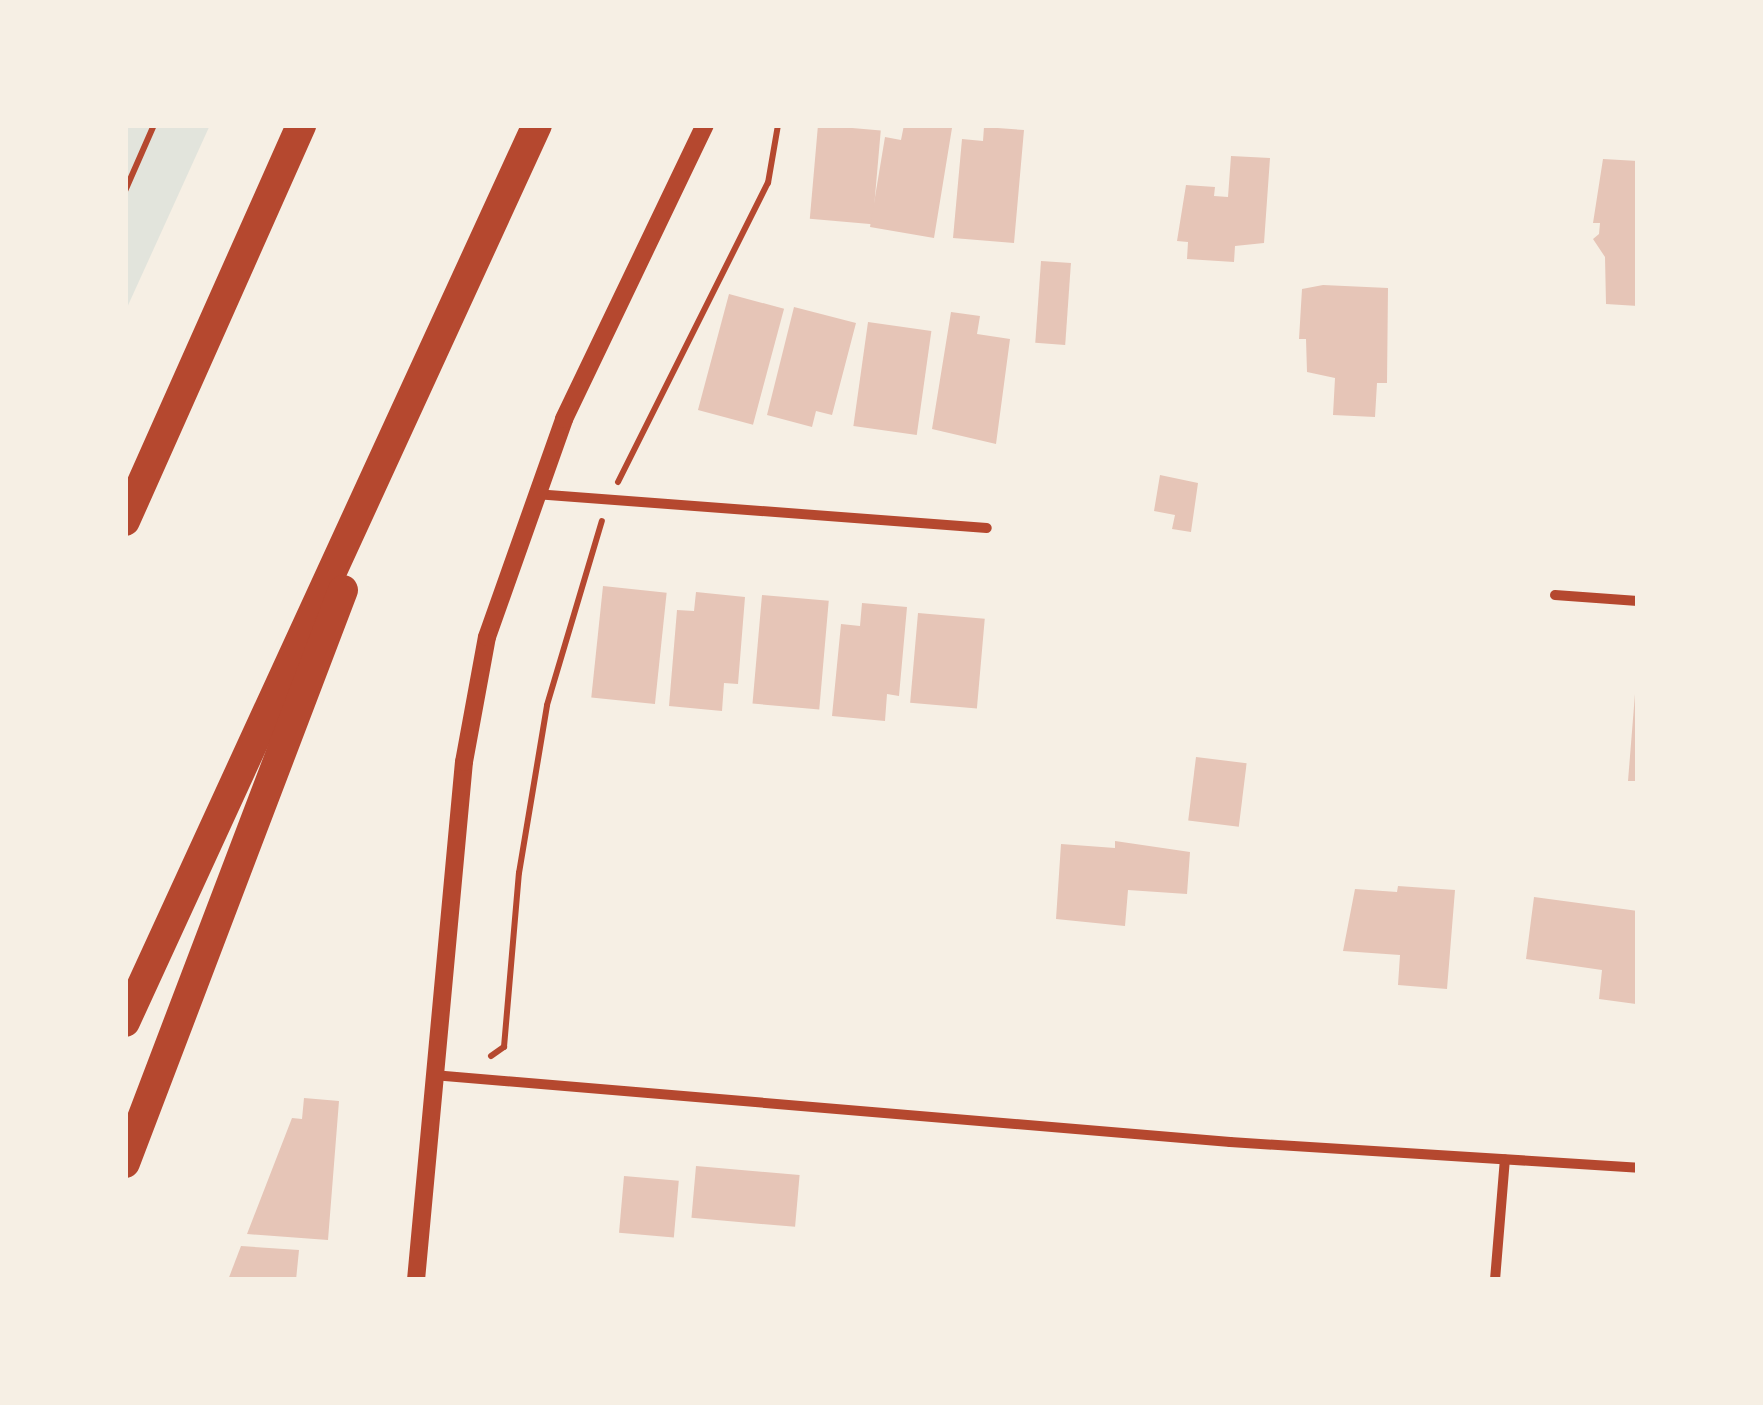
<!DOCTYPE html>
<style>
body{margin:0}
#map{position:relative;width:1763px;height:1405px;overflow:hidden;background:#f6efe4;font-family:Figtree,sans-serif}
div>[style]{position:absolute}
.green>*{inset:0;background:#e2e4dc}
.building>*{inset:0;background:#e6c5b7;transform-origin:0 0}
.path>*{height:6px;margin:-3px;padding:0 3px;transform-origin:3px;border-radius:3px;background:#b5482f}
.minor>*{height:10px;margin:-5px;padding:0 5px;transform-origin:5px;border-radius:5px;background:#b5482f}
.tertiary>*{height:18px;margin:-9px;padding:0 9px;transform-origin:9px;border-radius:9px;background:#b5482f}
.motorway>*{height:30px;margin:-15px;padding:0 15px;transform-origin:15px;border-radius:15px;background:#b5482f}
span{translate:-50% -50%;white-space:nowrap;text-align:center;line-height:1.15;-webkit-text-stroke:10px #f6efe4;paint-order:stroke}
.frame{position:absolute;inset:0;border:128px solid #f6efe4;pointer-events:none}
</style>
<div id="map">
<div class="green">
<div style="clip-path:polygon(125px 125px,210px 125px,125px 312px)"></div>
</div>
<div class="building">
<div style="left:818px;top:125px;width:63px;height:94px;rotate:5deg"></div>
<div style="clip-path:polygon(904px 125px,952px 128px,934px 238px,870px 227px,885px 137px,901px 140px)"></div>
<div style="clip-path:polygon(984px 127px,1024px 130px,1014px 243px,953px 238px,962px 139px,983px 141px)"></div>
<div style="clip-path:polygon(1231px 156px,1270px 158px,1264px 243px,1235px 246px,1234px 262px,1187px 259px,1188px 242px,1177px 241px,1186px 185px,1215px 187px,1214px 196px,1228px 197px)"></div>
<div style="clip-path:polygon(1603px 159px,1638px 161px,1638px 306px,1606px 304px,1605px 257px,1593px 239px,1599px 234px,1600px 223px,1593px 223px)"></div>
<div style="left:1041px;top:261px;width:30px;height:82px;rotate:4deg"></div>
<div style="clip-path:polygon(1323px 285px,1388px 288px,1387px 383px,1377px 383px,1375px 417px,1333px 415px,1335px 378px,1307px 372px,1306px 339px,1299px 339px,1302px 289px)"></div>
<div style="left:729px;top:294px;width:57px;height:120px;rotate:15deg"></div>
<div style="clip-path:polygon(794px 307px,856px 323px,832px 415px,816px 411px,812px 427px,767px 415px)"></div>
<div style="clip-path:polygon(951px 312px,980px 316px,977px 334px,1010px 339px,996px 444px,932px 429px)"></div>
<div style="left:868px;top:322px;width:64px;height:105px;rotate:8deg"></div>
<div style="clip-path:polygon(1160px 475px,1198px 483px,1191px 532px,1172px 529px,1175px 515px,1154px 511px)"></div>
<div style="left:603px;top:586px;width:64px;height:112px;rotate:6deg"></div>
<div style="clip-path:polygon(696px 592px,745px 597px,738px 684px,724px 683px,722px 711px,669px 706px,677px 610px,694px 611px)"></div>
<div style="left:762px;top:595px;width:67px;height:109px;rotate:5deg"></div>
<div style="clip-path:polygon(862px 603px,907px 607px,899px 696px,887px 694px,885px 721px,832px 716px,841px 624px,860px 626px)"></div>
<div style="left:918px;top:613px;width:67px;height:90px;rotate:5deg"></div>
<div style="clip-path:polygon(1635px 694px,1638px 694px,1638px 781px,1628px 781px)"></div>
<div style="left:1196px;top:757px;width:51px;height:64px;rotate:7deg"></div>
<div style="clip-path:polygon(1115px 841px,1190px 852px,1187px 894px,1128px 890px,1125px 926px,1056px 919px,1061px 844px,1115px 848px)"></div>
<div style="clip-path:polygon(1398px 886px,1455px 890px,1447px 989px,1398px 985px,1400px 955px,1343px 951px,1355px 889px,1397px 892px)"></div>
<div style="clip-path:polygon(1534px 897px,1638px 911px,1636px 1004px,1599px 999px,1602px 970px,1526px 959px)"></div>
<div style="clip-path:polygon(304px 1098px,339px 1101px,328px 1240px,247px 1234px,292px 1118px,302px 1119px)"></div>
<div style="left:696px;top:1166px;width:104px;height:52px;rotate:5deg"></div>
<div style="left:624px;top:1176px;width:55px;height:57px;rotate:5deg"></div>
<div style="clip-path:polygon(241px 1246px,299px 1250px,296px 1280px,228px 1280px)"></div>
</div>
<div class="path">
<div style="left:125px;top:191px;width:72px;rotate:-66.3deg"></div>
<div style="left:618px;top:482px;width:335px;rotate:-63.4deg"></div>
<div style="left:768px;top:183px;width:59px;rotate:-80.2deg"></div>
<div style="left:491px;top:1056px;width:16px;rotate:-35deg"></div>
<div style="left:504px;top:1047px;width:175px;rotate:-85.1deg"></div>
<div style="left:519px;top:873px;width:170px;rotate:-80.5deg"></div>
<div style="left:547px;top:705px;width:192px;rotate:-73.4deg"></div>
</div>
<div class="minor">
<div style="left:535px;top:494px;width:453px;rotate:4.3deg"></div>
<div style="left:1555px;top:595px;width:83px;rotate:4.1deg"></div>
<div style="left:433px;top:1075px;width:800px;rotate:4.81deg"></div>
<div style="left:1230px;top:1142px;width:409px;rotate:3.6deg"></div>
<div style="left:1495px;top:1280px;width:121px;rotate:-85.3deg"></div>
</div>
<div class="tertiary">
<div style="left:416px;top:1280px;width:520px;rotate:-84.71deg"></div>
<div style="left:464px;top:762px;width:127px;rotate:-79.6deg"></div>
<div style="left:487px;top:637px;width:231px;rotate:-70.5deg"></div>
<div style="left:564px;top:419px;width:326px;rotate:-64.4deg"></div>
</div>
<div class="motorway">
<div style="left:125px;top:521px;width:433px;rotate:-66deg"></div>
<div style="left:125px;top:1022px;width:987px;rotate:-65.33deg"></div>
<div style="left:125px;top:1163px;width:613px;rotate:-69.17deg"></div>
</div>
<div class="frame"></div>
</div>
